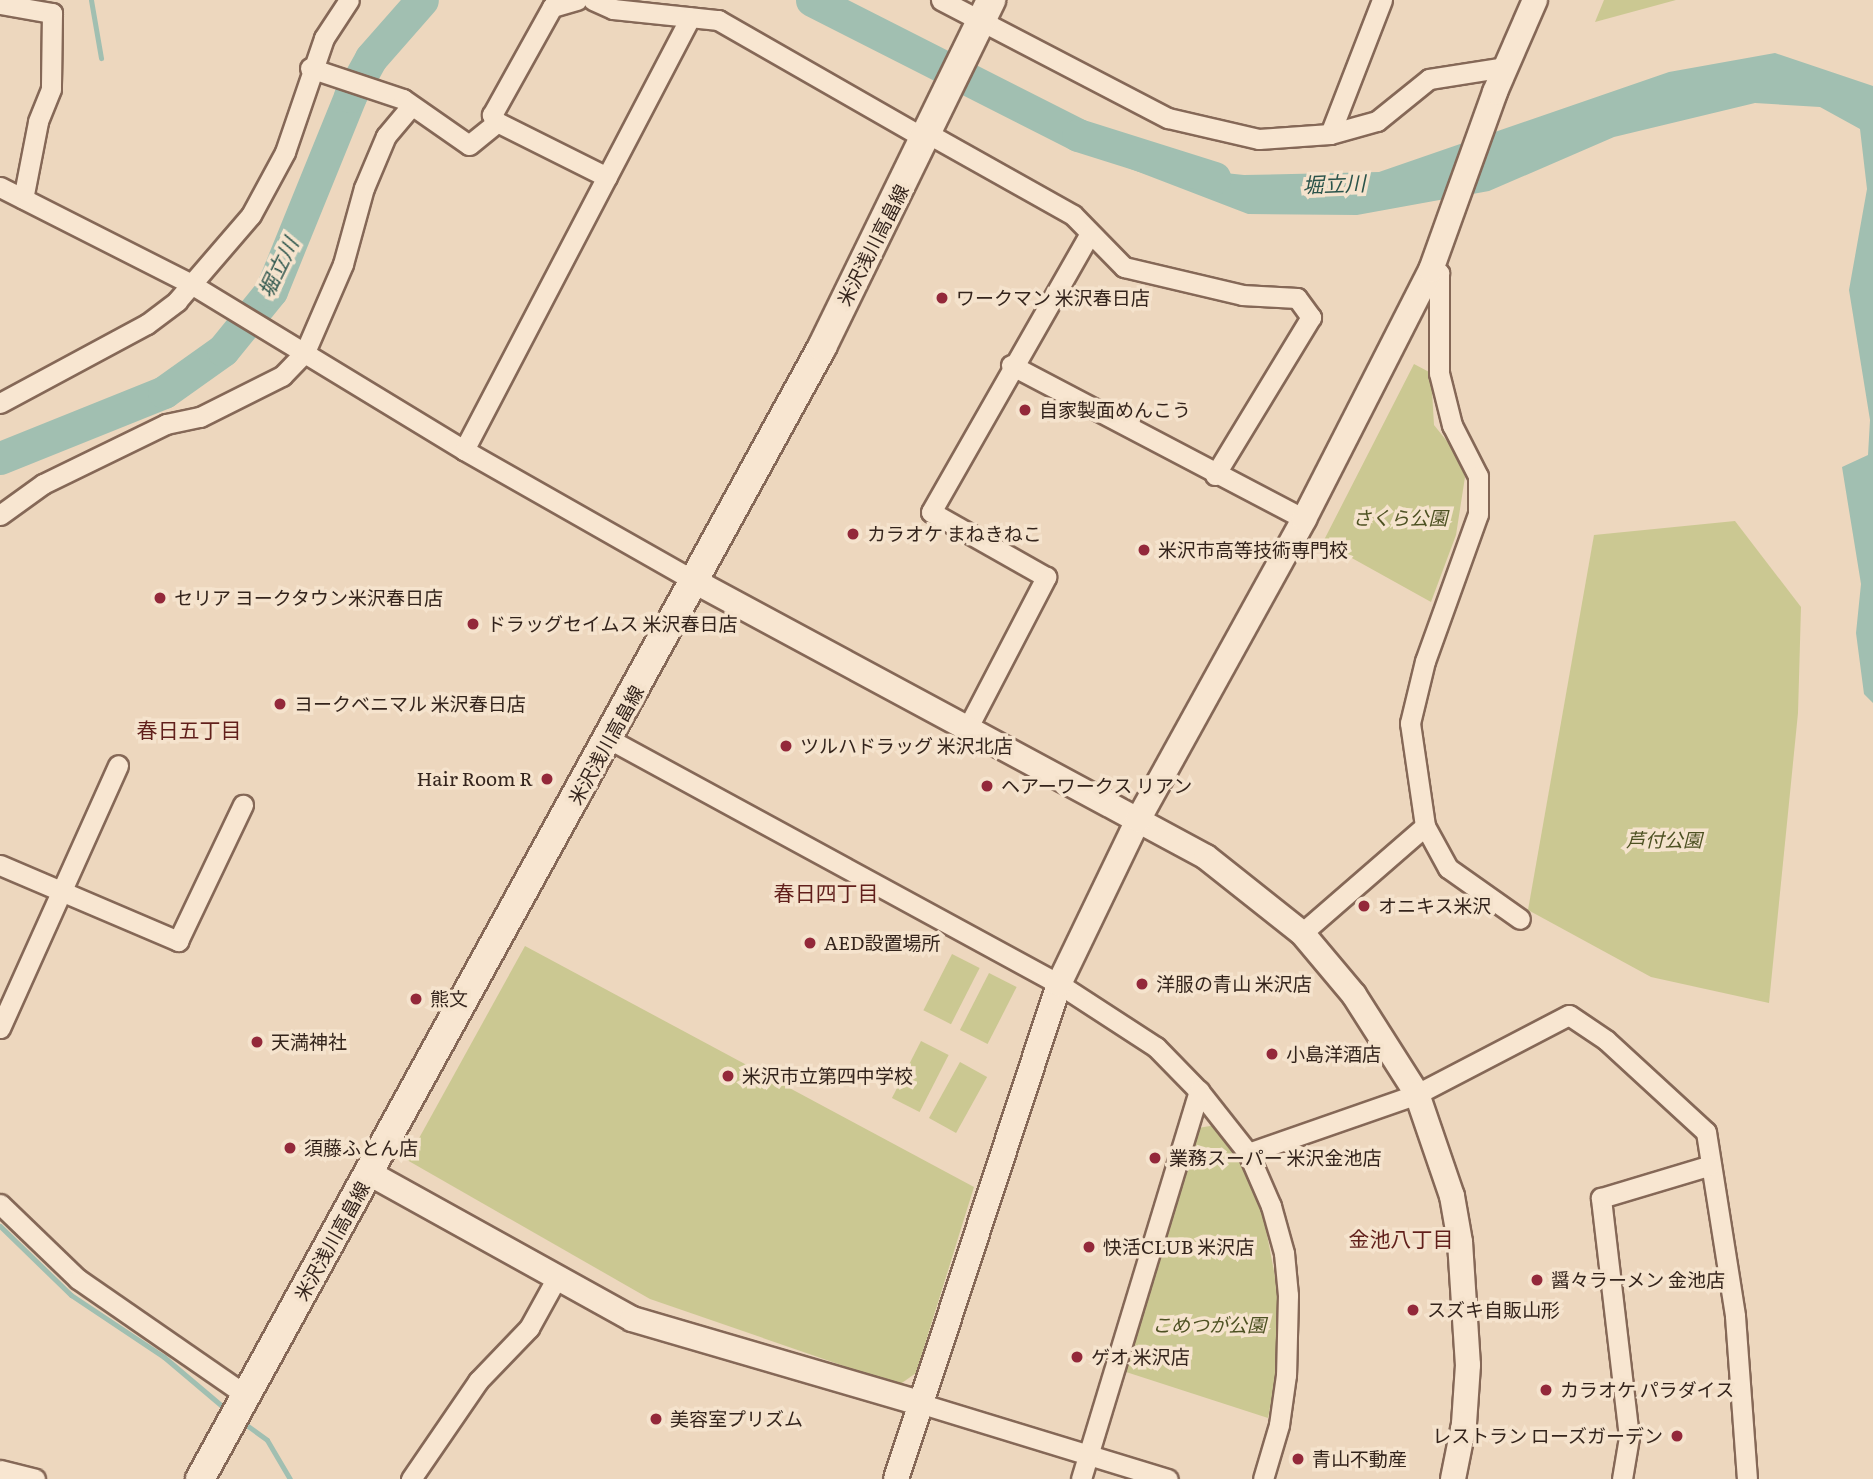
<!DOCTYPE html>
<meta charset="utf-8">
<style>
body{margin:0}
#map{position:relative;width:1873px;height:1479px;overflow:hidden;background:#edd7be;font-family:Literata,"Noto Sans JP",serif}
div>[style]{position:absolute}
.green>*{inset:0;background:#cbc892;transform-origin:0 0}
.water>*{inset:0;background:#a1bfb1}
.stream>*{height:5px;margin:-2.5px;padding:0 2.5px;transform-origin:2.5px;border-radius:2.5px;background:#a1bfb1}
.river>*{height:33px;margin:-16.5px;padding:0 16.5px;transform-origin:16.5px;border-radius:16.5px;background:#a1bfb1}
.roads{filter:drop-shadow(2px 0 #856857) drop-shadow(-2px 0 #856857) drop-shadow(0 2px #856857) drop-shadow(0 -2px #856857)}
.minor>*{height:19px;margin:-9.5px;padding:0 9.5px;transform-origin:9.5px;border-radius:9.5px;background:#f8e6d1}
.tertiary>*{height:24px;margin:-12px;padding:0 12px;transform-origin:12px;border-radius:12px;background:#f8e6d1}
.secondary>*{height:28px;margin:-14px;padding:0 14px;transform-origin:14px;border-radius:14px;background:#f8e6d1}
.dots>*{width:19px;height:19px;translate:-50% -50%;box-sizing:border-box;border:4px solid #f5e3cd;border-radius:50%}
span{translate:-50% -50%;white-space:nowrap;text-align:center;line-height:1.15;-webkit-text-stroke:7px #f5e3cd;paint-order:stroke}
.street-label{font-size:19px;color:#34241c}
.poi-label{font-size:19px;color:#34241c}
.left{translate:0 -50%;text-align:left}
.right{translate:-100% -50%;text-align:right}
.park-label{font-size:19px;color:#4d5122;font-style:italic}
.water-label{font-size:21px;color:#2b544b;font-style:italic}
.neighbourhood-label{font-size:21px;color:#611f1b}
</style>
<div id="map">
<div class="green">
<div style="clip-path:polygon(1604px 0,1676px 0,1595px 22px)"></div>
<div style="clip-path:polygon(1414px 364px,1431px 373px,1434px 425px,1454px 450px,1465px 477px,1456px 535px,1431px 602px,1323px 542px)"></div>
<div style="clip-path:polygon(1735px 521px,1801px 607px,1798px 713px,1769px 1003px,1651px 977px,1528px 910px,1594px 535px)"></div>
<div style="clip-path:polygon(525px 946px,974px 1187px,916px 1373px,899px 1385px,650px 1299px,407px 1160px)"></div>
<div style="left:952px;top:954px;width:31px;height:63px;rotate:27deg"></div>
<div style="left:989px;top:973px;width:31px;height:64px;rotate:27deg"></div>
<div style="left:921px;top:1041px;width:31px;height:64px;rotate:27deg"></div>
<div style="left:960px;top:1062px;width:31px;height:64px;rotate:29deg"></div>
<div style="clip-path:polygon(1216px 1125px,1239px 1158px,1262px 1209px,1278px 1292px,1276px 1376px,1268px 1418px,1123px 1371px,1192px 1129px)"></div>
</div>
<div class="water">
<div style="clip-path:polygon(1775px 53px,1873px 86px,1873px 703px,1864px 694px,1856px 633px,1861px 584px,1842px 467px,1868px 455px,1870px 420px,1849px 290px,1867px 189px,1860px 129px,1820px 107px,1755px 103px,1614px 137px,1489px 191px,1357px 215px,1248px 214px,1110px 161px,1244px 175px,1379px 172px,1669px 72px)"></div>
</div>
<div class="stream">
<div style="left:91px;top:0;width:59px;rotate:80.2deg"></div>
<div style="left:0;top:1226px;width:99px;rotate:44.2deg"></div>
<div style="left:71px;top:1295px;width:112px;rotate:33.7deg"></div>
<div style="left:164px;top:1357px;width:84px;rotate:40.2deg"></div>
<div style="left:241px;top:1421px;width:32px;rotate:36deg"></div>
<div style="left:267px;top:1440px;width:45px;rotate:59.5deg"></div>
</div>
<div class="river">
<div style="left:812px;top:0;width:298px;rotate:26.9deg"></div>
<div style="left:1078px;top:135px;width:143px;rotate:17.5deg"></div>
<div style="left:0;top:458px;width:177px;rotate:-21.9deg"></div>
<div style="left:164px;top:392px;width:72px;rotate:-35.4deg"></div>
<div style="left:223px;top:350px;width:76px;rotate:-50.9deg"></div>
<div style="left:271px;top:291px;width:210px;rotate:-67.9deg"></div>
<div style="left:350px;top:96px;width:43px;rotate:-61.1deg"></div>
<div style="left:371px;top:58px;width:77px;rotate:-48.7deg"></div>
</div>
<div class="roads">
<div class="minor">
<div style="left:593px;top:0;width:22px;rotate:24deg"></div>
<div style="left:613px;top:9px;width:106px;rotate:6deg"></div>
<div style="left:718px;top:20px;width:240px;rotate:29.8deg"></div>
<div style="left:941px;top:0;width:256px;rotate:27.5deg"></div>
<div style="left:1168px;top:118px;width:93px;rotate:13deg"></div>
<div style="left:1259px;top:139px;width:71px;rotate:-4deg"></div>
<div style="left:1330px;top:134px;width:49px;rotate:-15.5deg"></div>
<div style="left:1377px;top:121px;width:67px;rotate:-38.9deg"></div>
<div style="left:1429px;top:79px;width:78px;rotate:-8.9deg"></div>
<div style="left:0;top:4px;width:53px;rotate:9.8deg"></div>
<div style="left:52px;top:13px;width:76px;rotate:90.8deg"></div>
<div style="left:51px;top:89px;width:35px;rotate:112deg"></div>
<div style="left:38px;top:122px;width:78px;rotate:101deg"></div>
<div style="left:310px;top:68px;width:98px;rotate:18.4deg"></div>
<div style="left:403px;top:99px;width:80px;rotate:34.9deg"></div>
<div style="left:469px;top:145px;width:36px;rotate:-39deg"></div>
<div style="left:497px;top:122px;width:123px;rotate:26.6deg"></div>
<div style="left:497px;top:122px;width:9px;rotate:-126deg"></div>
<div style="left:492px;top:115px;width:124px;rotate:-60.9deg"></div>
<div style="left:552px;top:7px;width:26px;rotate:-16deg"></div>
<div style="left:927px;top:133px;width:167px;rotate:29.3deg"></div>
<div style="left:1073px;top:215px;width:73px;rotate:45.6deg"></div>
<div style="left:1124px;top:267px;width:121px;rotate:13.3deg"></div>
<div style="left:1242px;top:295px;width:55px;rotate:3.1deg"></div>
<div style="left:1297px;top:298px;width:24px;rotate:54deg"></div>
<div style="left:1311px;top:317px;width:185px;rotate:121.3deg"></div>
<div style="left:1330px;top:134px;width:144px;rotate:-68.8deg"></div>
<div style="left:0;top:187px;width:214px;rotate:26.9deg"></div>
<div style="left:191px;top:284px;width:320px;rotate:31.3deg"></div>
<div style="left:464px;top:450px;width:267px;rotate:29.6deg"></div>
<div style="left:1431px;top:270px;width:9px;rotate:21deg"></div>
<div style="left:1439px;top:273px;width:100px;rotate:90deg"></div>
<div style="left:1439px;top:373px;width:54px;rotate:76deg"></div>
<div style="left:1452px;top:425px;width:57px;rotate:63deg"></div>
<div style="left:1478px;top:476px;width:38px;rotate:90deg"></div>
<div style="left:1478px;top:514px;width:156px;rotate:109.8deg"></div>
<div style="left:1425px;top:661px;width:64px;rotate:103.6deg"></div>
<div style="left:1410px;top:723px;width:104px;rotate:81.7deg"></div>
<div style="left:1425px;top:826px;width:48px;rotate:61.3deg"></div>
<div style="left:1448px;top:868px;width:88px;rotate:35.3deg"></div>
<div style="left:1011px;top:365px;width:331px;rotate:27.7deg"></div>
<div style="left:0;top:403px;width:167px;rotate:-28.3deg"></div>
<div style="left:147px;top:324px;width:38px;rotate:-37deg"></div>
<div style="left:177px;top:301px;width:113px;rotate:-49.3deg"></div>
<div style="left:251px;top:215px;width:72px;rotate:-61.6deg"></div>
<div style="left:285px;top:152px;width:120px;rotate:-71.1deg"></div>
<div style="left:324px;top:38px;width:45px;rotate:-56.7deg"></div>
<div style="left:464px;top:450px;width:488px;rotate:-62.4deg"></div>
<div style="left:0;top:515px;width:53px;rotate:-35.8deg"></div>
<div style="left:43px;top:484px;width:137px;rotate:-26deg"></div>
<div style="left:166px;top:424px;width:35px;rotate:-12deg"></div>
<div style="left:200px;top:417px;width:92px;rotate:-26.6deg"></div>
<div style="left:282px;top:376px;width:33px;rotate:-46deg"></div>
<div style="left:305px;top:352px;width:96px;rotate:-66.6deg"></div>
<div style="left:343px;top:264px;width:79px;rotate:-74.6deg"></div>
<div style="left:364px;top:188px;width:56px;rotate:-67.1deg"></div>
<div style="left:386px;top:136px;width:39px;rotate:-50deg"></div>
<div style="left:966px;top:731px;width:174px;rotate:-62.5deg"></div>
<div style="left:1046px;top:577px;width:132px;rotate:-150.5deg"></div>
<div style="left:931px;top:512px;width:319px;rotate:-60.3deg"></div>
<div style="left:609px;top:739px;width:512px;rotate:28.57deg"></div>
<div style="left:1059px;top:984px;width:116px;rotate:33deg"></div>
<div style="left:1156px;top:1047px;width:62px;rotate:45.7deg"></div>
<div style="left:1199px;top:1091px;width:79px;rotate:51.7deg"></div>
<div style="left:1248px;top:1153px;width:58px;rotate:66.5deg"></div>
<div style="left:1271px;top:1206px;width:49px;rotate:74.5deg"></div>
<div style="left:1284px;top:1253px;width:42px;rotate:84.6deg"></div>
<div style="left:1288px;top:1295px;width:80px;rotate:91.4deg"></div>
<div style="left:1286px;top:1375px;width:50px;rotate:98deg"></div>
<div style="left:1279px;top:1425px;width:56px;rotate:106.5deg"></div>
<div style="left:0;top:865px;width:194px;rotate:23.1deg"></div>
<div style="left:178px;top:941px;width:151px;rotate:-64.5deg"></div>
<div style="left:1302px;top:933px;width:163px;rotate:-41deg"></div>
<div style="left:0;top:1028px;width:288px;rotate:-65.8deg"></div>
<div style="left:1248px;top:1153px;width:179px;rotate:-19.2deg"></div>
<div style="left:1417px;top:1094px;width:171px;rotate:-27.5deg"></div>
<div style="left:1569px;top:1015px;width:45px;rotate:34deg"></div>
<div style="left:1606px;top:1040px;width:136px;rotate:42.6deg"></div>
<div style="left:1706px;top:1132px;width:186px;rotate:81deg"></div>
<div style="left:1735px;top:1316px;width:163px;rotate:85.8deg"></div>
<div style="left:0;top:1204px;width:108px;rotate:43.9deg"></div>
<div style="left:78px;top:1279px;width:206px;rotate:34.7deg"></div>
<div style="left:919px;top:1403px;width:260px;rotate:17deg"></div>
<div style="left:0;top:1470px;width:36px;rotate:14deg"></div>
<div style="left:411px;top:1479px;width:119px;rotate:-55.6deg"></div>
<div style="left:478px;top:1381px;width:74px;rotate:-46.1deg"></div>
<div style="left:529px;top:1328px;width:56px;rotate:-61.1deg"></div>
<div style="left:1081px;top:1479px;width:406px;rotate:-73.1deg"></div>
<div style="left:1622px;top:1479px;width:43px;rotate:-80.5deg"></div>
<div style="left:1629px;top:1437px;width:241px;rotate:-96.7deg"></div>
<div style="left:1601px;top:1198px;width:112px;rotate:-16.7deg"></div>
</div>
<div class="tertiary">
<div style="left:696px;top:582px;width:579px;rotate:28.33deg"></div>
<div style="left:1206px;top:857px;width:122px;rotate:38.4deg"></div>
<div style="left:1302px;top:933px;width:81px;rotate:50deg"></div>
<div style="left:1354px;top:995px;width:117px;rotate:57.5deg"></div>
<div style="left:1417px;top:1094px;width:108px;rotate:71.1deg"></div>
<div style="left:1452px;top:1196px;width:47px;rotate:80.1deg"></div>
<div style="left:1460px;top:1242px;width:123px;rotate:86.3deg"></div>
<div style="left:1468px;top:1365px;width:59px;rotate:93.9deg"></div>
<div style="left:1464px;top:1424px;width:56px;rotate:101.3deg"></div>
<div style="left:369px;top:1173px;width:301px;rotate:29deg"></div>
<div style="left:632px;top:1319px;width:299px;rotate:16.3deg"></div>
<div style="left:896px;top:1479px;width:521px;rotate:-71.77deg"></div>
<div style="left:1059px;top:984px;width:182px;rotate:-64.3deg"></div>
<div style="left:1138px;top:820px;width:344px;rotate:-61.1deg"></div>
<div style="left:1304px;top:519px;width:280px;rotate:-63deg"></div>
<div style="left:1431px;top:270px;width:189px;rotate:-70.2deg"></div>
<div style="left:1495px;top:92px;width:100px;rotate:-66.5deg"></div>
</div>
<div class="secondary">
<div style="left:200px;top:1479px;width:1292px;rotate:-61.21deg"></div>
<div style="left:822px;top:347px;width:386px;rotate:-64deg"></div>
</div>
</div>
<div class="dots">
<div style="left:942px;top:298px;background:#93283a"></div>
<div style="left:1025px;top:410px;background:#93283a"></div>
<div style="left:853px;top:534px;background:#93283a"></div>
<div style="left:1144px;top:550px;background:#93283a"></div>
<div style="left:160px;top:598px;background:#93283a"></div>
<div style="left:473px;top:624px;background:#93283a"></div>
<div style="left:280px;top:704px;background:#93283a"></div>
<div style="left:786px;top:746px;background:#93283a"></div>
<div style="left:547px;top:779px;background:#93283a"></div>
<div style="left:987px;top:786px;background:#93283a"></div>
<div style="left:1364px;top:906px;background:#93283a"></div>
<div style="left:810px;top:943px;background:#93283a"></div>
<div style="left:1142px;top:984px;background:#93283a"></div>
<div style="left:416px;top:999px;background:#93283a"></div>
<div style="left:257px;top:1042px;background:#93283a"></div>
<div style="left:1272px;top:1054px;background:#93283a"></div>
<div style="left:728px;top:1076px;background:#93283a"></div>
<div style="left:290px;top:1148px;background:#93283a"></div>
<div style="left:1155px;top:1158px;background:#93283a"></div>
<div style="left:1089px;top:1247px;background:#93283a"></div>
<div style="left:1537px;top:1280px;background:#93283a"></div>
<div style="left:1413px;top:1310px;background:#93283a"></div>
<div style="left:1077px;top:1357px;background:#93283a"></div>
<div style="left:1546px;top:1390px;background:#93283a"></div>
<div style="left:656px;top:1419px;background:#93283a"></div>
<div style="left:1677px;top:1436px;background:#93283a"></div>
<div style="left:1298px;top:1459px;background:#93283a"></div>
</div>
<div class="street-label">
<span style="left:873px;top:245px;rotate:-63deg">米沢浅川高畠線</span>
<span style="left:606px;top:745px;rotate:-61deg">米沢浅川高畠線</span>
<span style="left:332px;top:1241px;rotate:-61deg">米沢浅川高畠線</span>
</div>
<div class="poi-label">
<span class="left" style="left:956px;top:298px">ワークマン 米沢春日店</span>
<span class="left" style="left:1039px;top:410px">自家製面めんこう</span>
<span class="left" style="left:867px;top:534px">カラオケ まねきねこ</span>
<span class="left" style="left:1158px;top:550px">米沢市高等技術専門校</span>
<span class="left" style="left:174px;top:598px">セリア ヨークタウン米沢春日店</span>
<span class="left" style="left:487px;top:624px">ドラッグセイムス 米沢春日店</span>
<span class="left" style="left:294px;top:704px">ヨークベニマル 米沢春日店</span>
<span class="left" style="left:800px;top:746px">ツルハドラッグ 米沢北店</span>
<span class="right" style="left:533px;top:779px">Hair Room R</span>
<span class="left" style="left:1001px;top:786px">ヘアーワークス リアン</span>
<span class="left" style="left:1378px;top:906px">オニキス米沢</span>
<span class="left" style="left:824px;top:943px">AED設置場所</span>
<span class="left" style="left:1156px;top:984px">洋服の青山 米沢店</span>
<span class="left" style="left:430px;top:999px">熊文</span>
<span class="left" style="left:271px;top:1042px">天満神社</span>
<span class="left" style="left:1286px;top:1054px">小島洋酒店</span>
<span class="left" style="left:742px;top:1076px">米沢市立第四中学校</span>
<span class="left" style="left:304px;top:1148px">須藤ふとん店</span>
<span class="left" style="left:1169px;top:1158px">業務スーパー 米沢金池店</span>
<span class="left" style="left:1103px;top:1247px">快活CLUB 米沢店</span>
<span class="left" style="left:1551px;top:1280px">醤々ラーメン 金池店</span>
<span class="left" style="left:1427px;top:1310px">スズキ自販山形</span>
<span class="left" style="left:1091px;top:1357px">ゲオ 米沢店</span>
<span class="left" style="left:1560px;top:1390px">カラオケ パラダイス</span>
<span class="left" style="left:670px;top:1419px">美容室プリズム</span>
<span class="right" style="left:1663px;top:1436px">レストラン ローズガーデン</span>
<span class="left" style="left:1312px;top:1459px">青山不動産</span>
</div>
<div class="park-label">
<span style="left:1400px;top:518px">さくら公園</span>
<span style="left:1664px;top:840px">芦付公園</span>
<span style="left:1209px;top:1325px">こめつが公園</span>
</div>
<div class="water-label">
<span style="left:1334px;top:183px;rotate:-2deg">堀立川</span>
<span style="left:277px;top:267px;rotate:-64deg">堀立川</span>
</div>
<div class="neighbourhood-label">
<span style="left:189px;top:729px">春日五丁目</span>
<span style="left:826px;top:892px">春日四丁目</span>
<span style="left:1401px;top:1238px">金池八丁目</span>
</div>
</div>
